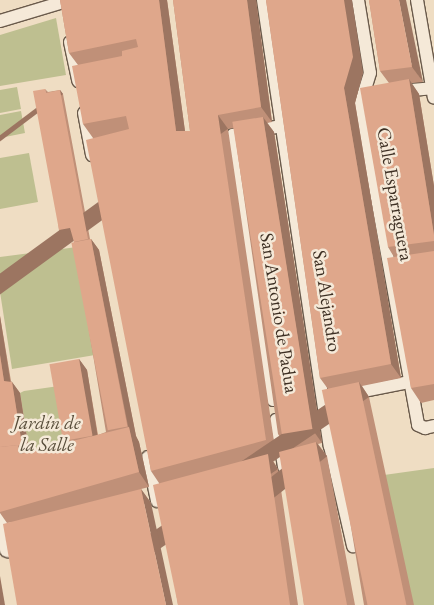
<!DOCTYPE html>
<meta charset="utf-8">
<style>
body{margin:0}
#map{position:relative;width:434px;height:605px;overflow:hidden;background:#efddc3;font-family:"EB Garamond",serif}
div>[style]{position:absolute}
.green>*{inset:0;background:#bebf90}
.roads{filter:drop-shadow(1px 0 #6a5a4b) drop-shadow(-1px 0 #6a5a4b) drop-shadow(0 1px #6a5a4b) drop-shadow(0 -1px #6a5a4b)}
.street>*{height:12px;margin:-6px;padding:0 6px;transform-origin:6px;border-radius:6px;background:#f5e9d8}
.secondary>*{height:18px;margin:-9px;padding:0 9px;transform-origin:9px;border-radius:9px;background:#f5e9d8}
.wall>*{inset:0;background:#c09078}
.shaded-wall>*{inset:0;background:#9c7561;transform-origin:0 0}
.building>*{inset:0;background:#dfa78b;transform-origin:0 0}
span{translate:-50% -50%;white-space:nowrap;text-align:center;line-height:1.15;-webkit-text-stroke:5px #f5e9d8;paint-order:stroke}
.street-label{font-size:19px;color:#3d2f23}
.park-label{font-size:19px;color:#574c39;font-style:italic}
</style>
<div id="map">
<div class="green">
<div style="clip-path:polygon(56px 18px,66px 75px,0 86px,0 35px)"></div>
<div style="clip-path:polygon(17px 87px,21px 109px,0 113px,0 90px)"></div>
<div style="clip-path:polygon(21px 111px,25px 133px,0 138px,0 115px)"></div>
<div style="clip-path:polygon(29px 153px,38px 202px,0 209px,0 158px)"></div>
<div style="clip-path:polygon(77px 247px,95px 355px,12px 369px,0 292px,0 257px)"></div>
<div style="clip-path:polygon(59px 386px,71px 455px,30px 457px,20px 393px,24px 391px)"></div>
<div style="clip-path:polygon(434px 468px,434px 605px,413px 605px,384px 475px)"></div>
</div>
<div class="roads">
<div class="street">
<div style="left:263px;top:0;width:451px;rotate:81.5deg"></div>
<div style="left:330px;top:446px;width:103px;rotate:77deg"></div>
<div style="left:358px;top:0;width:74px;rotate:80.7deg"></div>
<div style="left:370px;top:73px;width:34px;rotate:107deg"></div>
<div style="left:360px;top:105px;width:325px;rotate:79.7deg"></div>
<div style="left:418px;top:425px;width:8px;rotate:23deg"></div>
<div style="left:425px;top:428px;width:9px;rotate:-13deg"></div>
<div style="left:417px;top:0;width:99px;rotate:80.2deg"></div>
<div style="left:0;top:21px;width:73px;rotate:-16.7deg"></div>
<div style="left:70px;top:42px;width:40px;rotate:78deg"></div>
<div style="left:400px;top:91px;width:32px;rotate:-5deg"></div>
<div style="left:84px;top:113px;width:43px;rotate:79.2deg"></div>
<div style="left:348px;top:394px;width:63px;rotate:-11deg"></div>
<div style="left:273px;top:400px;width:268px;rotate:-98.6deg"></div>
<div style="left:233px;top:135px;width:49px;rotate:-10.6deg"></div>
<div style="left:276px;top:420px;width:48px;rotate:80.3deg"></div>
<div style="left:148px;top:457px;width:45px;rotate:78.4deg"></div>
</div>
<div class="secondary">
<div style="left:0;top:500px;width:49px;rotate:80.5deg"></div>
</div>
</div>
<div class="wall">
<div style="clip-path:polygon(60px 0,167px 0,185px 131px,190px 131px,173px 0,256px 0,272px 122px,267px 123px,274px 132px,322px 443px,318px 444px,327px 456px,355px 605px,304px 605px,288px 449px,278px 434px,234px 128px,228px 129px,276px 455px,270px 456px,278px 469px,298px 605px,178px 605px,159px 483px,151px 471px,93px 138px,83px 124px,78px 65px,69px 53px)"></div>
<div style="clip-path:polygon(266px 0,363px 72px,355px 103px,401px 378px,362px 386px,369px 397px,414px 605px,364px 605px,328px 389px,320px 378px)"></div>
<div style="clip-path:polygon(369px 0,423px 82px,411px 83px,419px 94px,434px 186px,434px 400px,421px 403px,411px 388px,394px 257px,388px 247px,389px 83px,380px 71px)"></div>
<div style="clip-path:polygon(45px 89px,48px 92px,60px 90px,63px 94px,90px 239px,91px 239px,99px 250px,136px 436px,139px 442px,149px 487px,141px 489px,151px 503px,7px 523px,0 513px,0 316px,11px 381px,12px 382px,20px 393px,29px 451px,62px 443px,79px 359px,87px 370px,98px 435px,106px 432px,74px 242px,71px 233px,62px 234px,59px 230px)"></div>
</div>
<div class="shaded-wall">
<div style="clip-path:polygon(159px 0,167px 0,187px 146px,176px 131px)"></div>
<div style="clip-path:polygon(247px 0,256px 0,272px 122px,261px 107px)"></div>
<div style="clip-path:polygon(344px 0,352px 0,363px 72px,355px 103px,401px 378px,391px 364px,344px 88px)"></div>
<div style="clip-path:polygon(399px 0,406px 0,423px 82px,412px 67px)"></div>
<div style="clip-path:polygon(409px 79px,419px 94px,434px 186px,434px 235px)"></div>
<div style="left:60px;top:90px;width:5px;height:161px;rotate:53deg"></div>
<div style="left:218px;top:115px;width:17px;height:329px;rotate:54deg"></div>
<div style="clip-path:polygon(263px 117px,274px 132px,322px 443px,312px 429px)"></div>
<div style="clip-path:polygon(91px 239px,99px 250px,136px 436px,139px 442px,149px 487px,139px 472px,129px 428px,128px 426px)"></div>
<div style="clip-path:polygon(0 316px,12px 392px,4px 381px,0 355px)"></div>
<div style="clip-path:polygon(79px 359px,87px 370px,100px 451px,92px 439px)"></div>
<div style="clip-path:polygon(12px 382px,20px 393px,30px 457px,22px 445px)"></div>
<div style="left:359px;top:382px;width:18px;height:228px;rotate:56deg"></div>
<div style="left:316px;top:442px;width:18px;height:166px;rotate:52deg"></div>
<div style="clip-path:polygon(18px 445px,28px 459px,20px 454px)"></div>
<div style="left:268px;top:454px;width:18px;height:153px;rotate:56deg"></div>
<div style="clip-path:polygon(141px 489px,151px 503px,173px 605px,166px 605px)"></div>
<div style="clip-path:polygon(0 576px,5px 605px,0 605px)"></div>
</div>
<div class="building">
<div style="clip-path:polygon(60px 0,159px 0,176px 131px,190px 131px,173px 0,247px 0,261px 107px,218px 115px,266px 440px,151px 471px,86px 140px,129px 129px,126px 116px,83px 124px,72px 66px,122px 56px,122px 51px,138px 47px,136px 39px,69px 53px)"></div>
<div style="clip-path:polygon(266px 0,344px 0,353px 57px,344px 88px,391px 364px,320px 378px)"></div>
<div style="clip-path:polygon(369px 0,399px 0,412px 67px,380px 71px)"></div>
<div style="clip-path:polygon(409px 79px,434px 235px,434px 241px,388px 247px,360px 88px)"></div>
<div style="clip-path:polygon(45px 89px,46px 93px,60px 90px,88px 239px,74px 242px,70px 228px,59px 230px,33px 91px)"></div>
<div style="left:263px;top:117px;width:316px;height:31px;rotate:81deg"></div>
<div style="left:91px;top:239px;width:191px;height:20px;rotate:79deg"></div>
<div style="clip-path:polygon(434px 251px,434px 384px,411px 388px,387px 258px)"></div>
<div style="clip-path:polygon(0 355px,4px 381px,12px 382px,22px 445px,19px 446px,18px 445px,0 447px)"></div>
<div style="left:79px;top:359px;width:78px;height:30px;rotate:80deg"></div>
<div style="left:359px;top:382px;width:228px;height:38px;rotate:78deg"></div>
<div style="clip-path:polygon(129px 427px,139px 472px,0 512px,0 447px,18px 445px,20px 454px)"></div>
<div style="clip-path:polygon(316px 442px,347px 605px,304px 605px,279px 452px)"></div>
<div style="clip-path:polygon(268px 454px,290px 605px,178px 605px,153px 485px)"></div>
<div style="clip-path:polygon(141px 489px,166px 605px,17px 605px,3px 524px)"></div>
</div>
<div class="street-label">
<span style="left:395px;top:194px;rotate:80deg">Calle Esparraguera</span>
<span style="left:327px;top:301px;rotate:81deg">San Alejandro</span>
<span style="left:279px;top:313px;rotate:81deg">San Antonio de Padua</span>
</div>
<div class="park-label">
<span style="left:47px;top:434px">Jardín de<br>la Salle</span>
</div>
</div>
